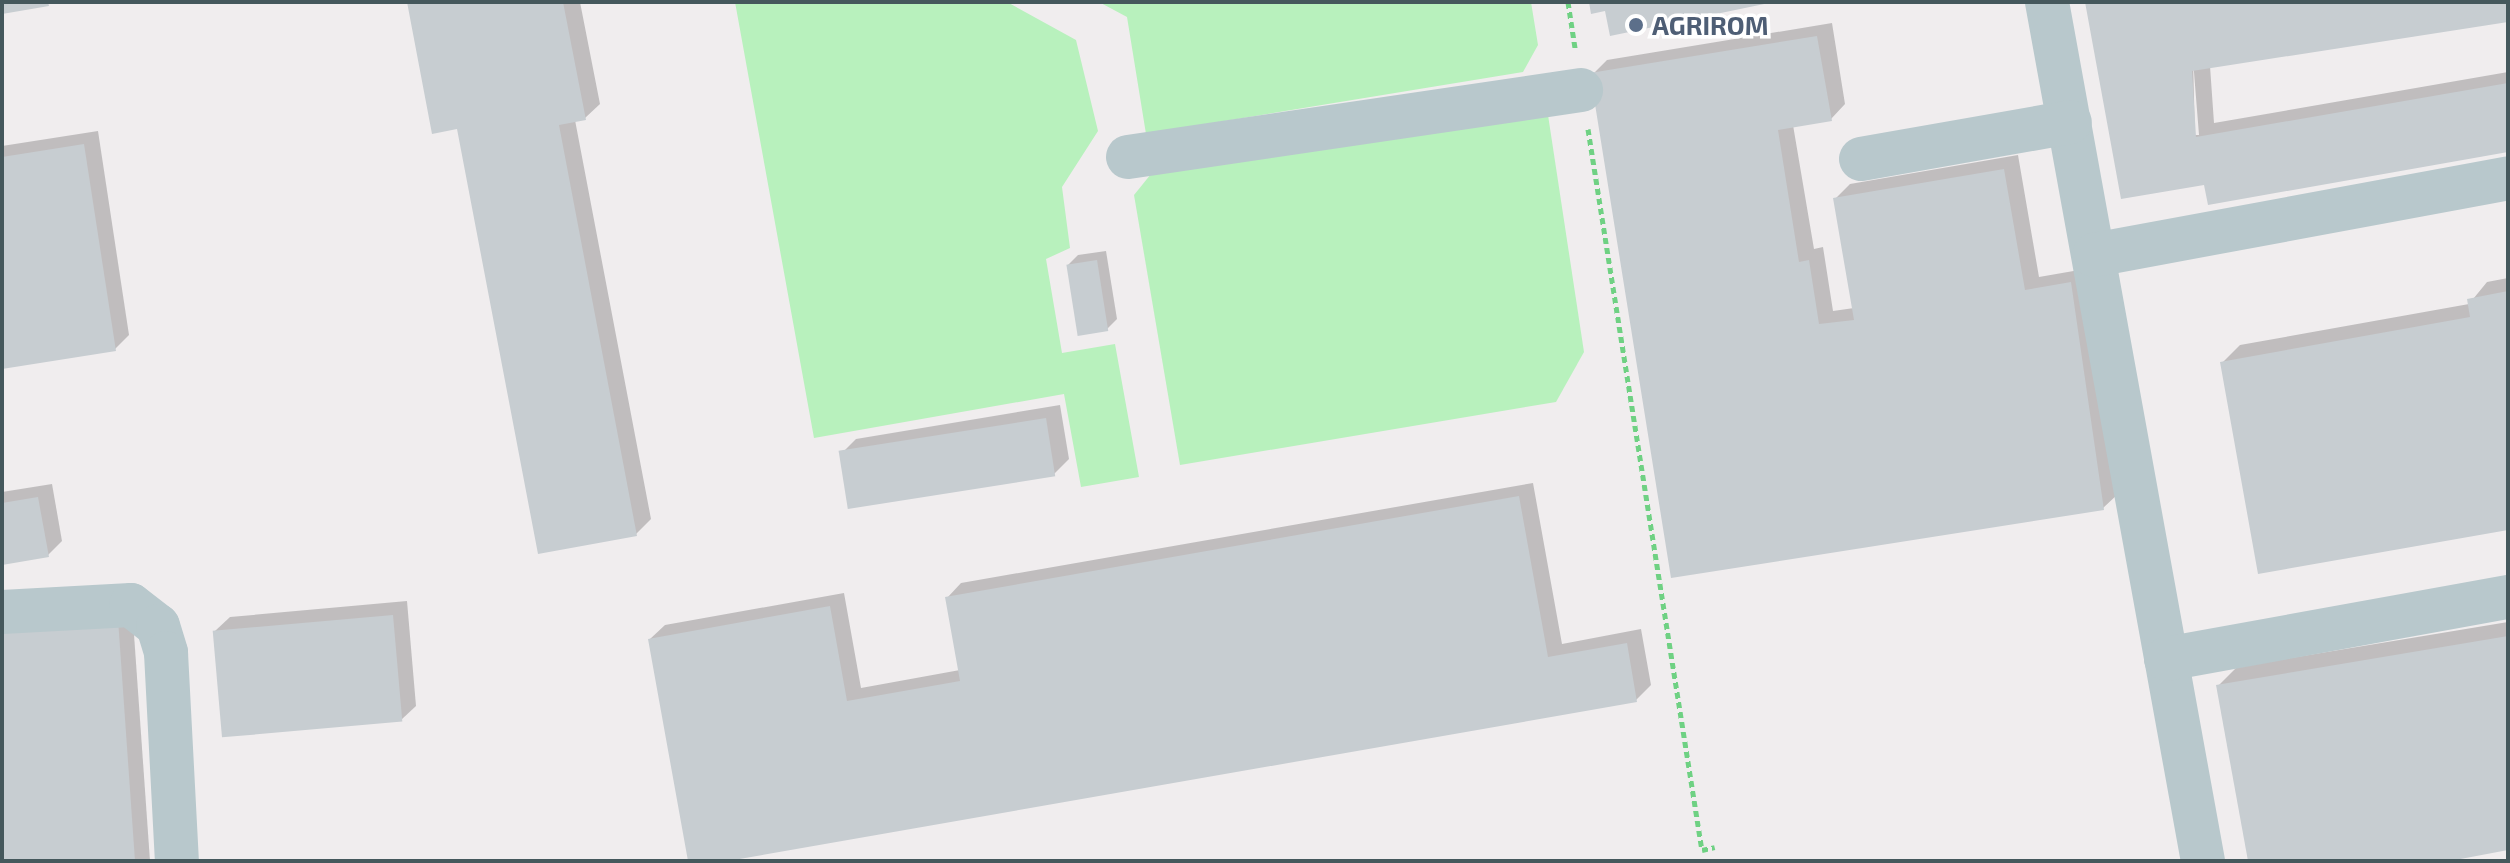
<!DOCTYPE html>
<style>
body{margin:0}
#map{position:relative;width:2510px;height:863px;overflow:hidden;background:#f0edee;font-family:"Exo 2",sans-serif}
div>[style]{position:absolute}
.green>*{inset:0;background:#b8f1bd}
.shadow>*{inset:0;background:#0003}
.building>*{inset:0;background:#c7cdd1;transform-origin:0 0}
.path>*{height:5px;margin-top:-2.5px;transform-origin:0;background:repeating-linear-gradient(90deg,#6fd183 0 6px,transparent 0 10px)}
.minor>*{height:44px;margin:-22px;padding:0 22px;transform-origin:22px;border-radius:22px;background:#b8c8cc}
.dots>*{width:22px;height:22px;translate:-50% -50%;box-sizing:border-box;border:4px solid #fff;border-radius:50%}
span{translate:-50% -50%;white-space:nowrap;text-align:center;line-height:1.15;-webkit-text-stroke:7px #fff;paint-order:stroke}
.service-label{font-size:26px;color:#4e5e75;font-weight:700}
.left{translate:0 -50%;text-align:left}
.frame{position:absolute;inset:0;border:4px solid #45585c;pointer-events:none}
</style>
<div id="map">
<div class="green">
<div style="clip-path:polygon(735px 2px,1007px 2px,1076px 40px,1098px 131px,1062px 187px,1070px 248px,1046px 259px,1062px 353px,1115px 344px,1139px 477px,1081px 487px,1064px 394px,814px 438px)"></div>
<div style="clip-path:polygon(1099px 2px,1531px 2px,1538px 45px,1523px 72px,1146px 134px,1127px 17px)"></div>
<div style="clip-path:polygon(1548px 115px,1584px 352px,1556px 402px,1180px 465px,1134px 195px,1151px 174px)"></div>
</div>
<div class="shadow">
<div style="clip-path:polygon(409px 2px,580px 2px,600px 104px,585px 118px,575px 120px,651px 519px,636px 534px)"></div>
<div style="clip-path:polygon(evenodd,2087px 2px,2508px 2px,2508px 19px,2210px 66px,2214px 123px,2508px 72px,2508px 150px,2206px 181px,2087px 2px,2193px 60px,2199px 135px,2195px 135px,2193px 60px)"></div>
<div style="clip-path:polygon(1832px 23px,1845px 104px,1831px 119px,1793px 125px,1814px 249px,1823px 247px,1833px 311px,1854px 308px,1835px 199px,1850px 184px,2018px 155px,2039px 277px,2085px 269px,2118px 494px,2103px 508px,1673px 576px,1593px 74px,1607px 60px)"></div>
<div style="clip-path:polygon(98px 131px,129px 335px,115px 349px,2px 367px,2px 146px)"></div>
<div style="clip-path:polygon(1106px 251px,1117px 319px,1107px 329px,1068px 265px,1078px 255px)"></div>
<div style="clip-path:polygon(2508px 278px,2508px 528px,2222px 363px,2240px 345px,2469px 304px,2487px 282px)"></div>
<div style="clip-path:polygon(1060px 405px,1069px 459px,1054px 474px,841px 454px,856px 439px)"></div>
<div style="clip-path:polygon(1533px 483px,1562px 644px,1641px 629px,1651px 685px,1636px 700px,717px 861px,690px 861px,650px 639px,665px 625px,844px 593px,861px 688px,960px 670px,947px 598px,961px 583px)"></div>
<div style="clip-path:polygon(52px 484px,62px 541px,48px 555px,2px 563px,2px 492px)"></div>
<div style="clip-path:polygon(407px 601px,416px 706px,401px 720px,215px 631px,230px 617px)"></div>
<div style="clip-path:polygon(132px 606px,150px 861px,2px 861px,2px 615px)"></div>
<div style="clip-path:polygon(2508px 622px,2508px 848px,2439px 861px,2250px 861px,2219px 685px,2237px 667px)"></div>
</div>
<div class="building">
<div style="clip-path:polygon(2px 2px,48px 2px,49px 6px,2px 14px)"></div>
<div style="clip-path:polygon(407px 2px,563px 2px,586px 120px,559px 125px,637px 536px,538px 554px,457px 129px,432px 134px)"></div>
<div style="clip-path:polygon(1589px 2px,1769px 2px,1769px 3px,1610px 36px,1605px 11px,1591px 14px)"></div>
<div style="clip-path:polygon(2085px 2px,2508px 2px,2508px 22px,2192px 71px,2196px 137px,2508px 83px,2508px 152px,2208px 205px,2204px 185px,2121px 199px)"></div>
<div style="clip-path:polygon(1817px 36px,1832px 121px,1778px 130px,1799px 262px,1809px 260px,1819px 324px,1854px 320px,1833px 198px,2004px 169px,2025px 290px,2071px 282px,2104px 510px,1671px 578px,1590px 73px)"></div>
<div style="clip-path:polygon(84px 144px,116px 351px,2px 369px,2px 157px)"></div>
<div style="left:1097px;top:260px;width:72px;height:31px;rotate:81deg"></div>
<div style="clip-path:polygon(2508px 291px,2508px 530px,2258px 574px,2220px 362px,2470px 317px,2467px 299px)"></div>
<div style="left:1046px;top:418px;width:59px;height:210px;rotate:81deg"></div>
<div style="clip-path:polygon(1519px 496px,1548px 657px,1627px 643px,1637px 702px,728px 861px,688px 861px,648px 639px,830px 606px,847px 701px,960px 681px,945px 597px)"></div>
<div style="clip-path:polygon(38px 497px,49px 557px,2px 565px,2px 503px)"></div>
<div style="left:393px;top:615px;width:107px;height:181px;rotate:85deg"></div>
<div style="clip-path:polygon(118px 619px,135px 861px,2px 861px,2px 627px)"></div>
<div style="clip-path:polygon(2508px 636px,2508px 850px,2450px 861px,2248px 861px,2216px 685px)"></div>
</div>
<div class="path">
<div style="left:1568px;top:2px;width:47px;rotate:81.3deg"></div>
<div style="left:1588px;top:129px;width:730px;rotate:81.02deg"></div>
<div style="left:1702px;top:850px;width:13px;rotate:-13deg"></div>
</div>
<div class="minor">
<div style="left:2047px;top:2px;width:873px;rotate:79.71deg"></div>
<div style="left:1128px;top:157px;width:458px;rotate:-8.4deg"></div>
<div style="left:1861px;top:159px;width:212px;rotate:-10deg"></div>
<div style="left:2094px;top:255px;width:421px;rotate:-10.5deg"></div>
<div style="left:2px;top:612px;width:129px;rotate:-3.1deg"></div>
<div style="left:131px;top:605px;width:34px;rotate:38deg"></div>
<div style="left:158px;top:626px;width:28px;rotate:73deg"></div>
<div style="left:166px;top:653px;width:208px;rotate:87deg"></div>
<div style="left:2166px;top:659px;width:348px;rotate:-10.3deg"></div>
</div>
<div class="dots">
<div style="left:1636px;top:25px;background:#5c6f8a"></div>
</div>
<div class="service-label">
<span class="left" style="left:1652px;top:25px">AGRIROM</span>
</div>
<div class="frame"></div>
</div>
